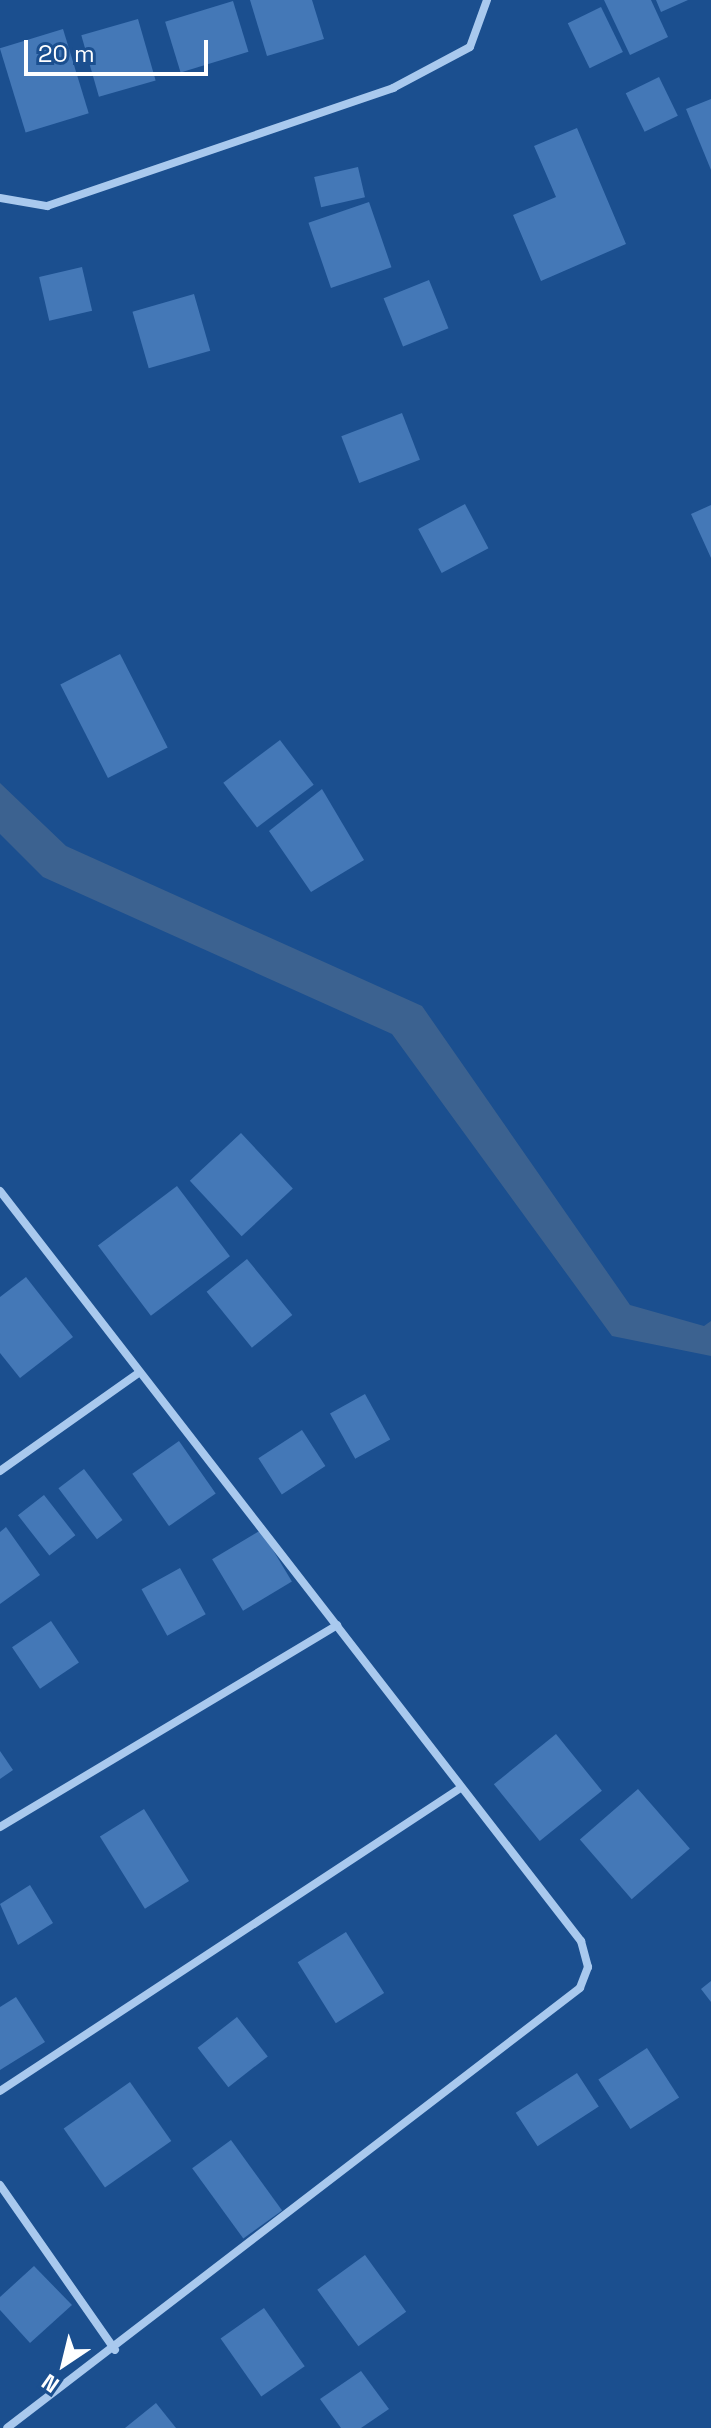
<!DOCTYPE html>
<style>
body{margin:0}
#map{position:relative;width:711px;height:2428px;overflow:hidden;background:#1b4f8f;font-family:"Space Grotesk",sans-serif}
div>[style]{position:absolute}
.water>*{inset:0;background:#3c6290}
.building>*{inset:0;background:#4478b7;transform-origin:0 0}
.street>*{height:8px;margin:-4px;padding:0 4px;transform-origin:4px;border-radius:4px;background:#a9c9ee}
span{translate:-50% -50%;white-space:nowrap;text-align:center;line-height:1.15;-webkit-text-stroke:6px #1b4f8f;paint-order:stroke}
.north{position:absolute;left:24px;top:2324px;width:80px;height:80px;-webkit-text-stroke:6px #1b4f8f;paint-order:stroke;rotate:215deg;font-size:22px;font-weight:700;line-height:32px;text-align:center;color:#fff}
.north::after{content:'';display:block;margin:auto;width:28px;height:36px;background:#fff;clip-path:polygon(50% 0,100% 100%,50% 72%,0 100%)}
.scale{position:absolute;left:24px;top:40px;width:184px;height:36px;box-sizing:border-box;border:4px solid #fff;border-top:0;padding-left:10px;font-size:24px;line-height:28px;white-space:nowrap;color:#fff;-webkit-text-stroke:6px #1b4f8f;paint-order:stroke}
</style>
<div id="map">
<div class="water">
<div style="clip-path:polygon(0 783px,66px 846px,422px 1006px,630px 1305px,704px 1326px,711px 1321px,711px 1356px,612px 1336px,392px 1034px,43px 877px,0 834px)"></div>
</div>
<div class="building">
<div style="clip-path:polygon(250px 0,312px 0,324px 39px,267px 56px)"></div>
<div style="clip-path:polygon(604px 0,651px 0,668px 37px,630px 55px)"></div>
<div style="clip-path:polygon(656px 0,688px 0,661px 12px)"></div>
<div style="left:233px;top:1px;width:53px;height:71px;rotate:73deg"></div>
<div style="left:601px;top:7px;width:50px;height:37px;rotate:64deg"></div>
<div style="left:138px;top:19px;width:64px;height:59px;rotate:74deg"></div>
<div style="left:63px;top:29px;width:88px;height:66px;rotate:73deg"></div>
<div style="left:659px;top:77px;width:43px;height:37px;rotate:64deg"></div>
<div style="clip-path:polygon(711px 99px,711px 170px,686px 109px)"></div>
<div style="clip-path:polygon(577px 128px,626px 244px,541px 281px,513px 215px,556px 197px,534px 146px)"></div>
<div style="left:358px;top:167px;width:31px;height:45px;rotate:77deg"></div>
<div style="left:369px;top:202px;width:69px;height:64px;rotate:71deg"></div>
<div style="left:82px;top:267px;width:45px;height:44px;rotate:77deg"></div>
<div style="left:429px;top:280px;width:52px;height:49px;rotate:68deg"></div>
<div style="left:194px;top:294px;width:59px;height:64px;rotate:74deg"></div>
<div style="left:402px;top:413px;width:50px;height:65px;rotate:69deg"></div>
<div style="left:465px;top:504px;width:50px;height:53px;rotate:62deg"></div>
<div style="clip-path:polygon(711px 505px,711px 558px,691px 514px)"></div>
<div style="left:120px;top:654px;width:105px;height:67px;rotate:63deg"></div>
<div style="left:280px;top:740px;width:56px;height:71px;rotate:53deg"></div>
<div style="clip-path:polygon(322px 789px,364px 860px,311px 892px,269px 831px)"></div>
<div style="left:241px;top:1133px;width:76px;height:70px;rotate:47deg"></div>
<div style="left:177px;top:1186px;width:88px;height:99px;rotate:53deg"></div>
<div style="left:247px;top:1259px;width:72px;height:52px;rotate:51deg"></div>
<div style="clip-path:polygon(26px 1277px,73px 1337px,20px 1378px,0 1353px,0 1297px)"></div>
<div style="left:365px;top:1394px;width:52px;height:40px;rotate:61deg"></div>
<div style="left:302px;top:1430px;width:43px;height:52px;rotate:57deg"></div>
<div style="left:179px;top:1441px;width:64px;height:57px;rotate:55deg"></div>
<div style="left:84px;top:1469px;width:64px;height:32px;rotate:53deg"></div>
<div style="left:44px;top:1495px;width:51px;height:33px;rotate:52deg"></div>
<div style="clip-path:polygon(6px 1527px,40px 1575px,0 1604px,0 1532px)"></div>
<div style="left:261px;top:1530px;width:60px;height:57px;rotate:59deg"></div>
<div style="left:180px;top:1568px;width:53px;height:44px;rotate:61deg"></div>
<div style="left:51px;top:1621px;width:50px;height:47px;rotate:56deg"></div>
<div style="left:556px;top:1734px;width:73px;height:80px;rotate:51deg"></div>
<div style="clip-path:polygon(0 1751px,13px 1770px,0 1779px)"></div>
<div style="left:638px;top:1789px;width:79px;height:77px;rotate:49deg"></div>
<div style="left:144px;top:1809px;width:85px;height:52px;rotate:58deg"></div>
<div style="clip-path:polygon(30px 1885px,53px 1923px,18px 1945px,0 1904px)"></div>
<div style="left:346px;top:1932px;width:72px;height:57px;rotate:58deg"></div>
<div style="clip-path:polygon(711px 1981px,711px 2002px,701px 1989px)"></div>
<div style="clip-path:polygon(16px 1997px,45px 2042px,0 2070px,0 2007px)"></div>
<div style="left:237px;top:2017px;width:50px;height:50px;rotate:52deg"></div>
<div style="left:647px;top:2048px;width:59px;height:58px;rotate:57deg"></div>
<div style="left:577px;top:2073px;width:40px;height:73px;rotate:57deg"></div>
<div style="left:130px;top:2082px;width:72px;height:81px;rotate:55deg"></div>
<div style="left:231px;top:2140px;width:87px;height:48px;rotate:54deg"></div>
<div style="left:365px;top:2255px;width:70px;height:59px;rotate:54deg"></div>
<div style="clip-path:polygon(34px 2266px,72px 2305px,30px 2343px,0 2310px,0 2297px)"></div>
<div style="left:264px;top:2308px;width:71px;height:53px;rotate:55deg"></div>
<div style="clip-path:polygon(361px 2371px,389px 2409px,361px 2428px,341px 2428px,320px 2399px)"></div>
<div style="clip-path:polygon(156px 2403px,176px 2428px,125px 2428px)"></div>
</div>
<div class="street">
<div style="left:0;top:198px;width:48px;rotate:9.7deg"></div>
<div style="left:47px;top:206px;width:366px;rotate:-18.8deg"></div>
<div style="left:393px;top:88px;width:87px;rotate:-28deg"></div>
<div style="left:470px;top:47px;width:50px;rotate:-70.1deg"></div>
<div style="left:0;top:1191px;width:949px;rotate:52.24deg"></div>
<div style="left:581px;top:1941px;width:27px;rotate:75deg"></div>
<div style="left:588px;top:1967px;width:22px;rotate:111deg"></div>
<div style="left:580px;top:1988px;width:722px;rotate:142.48deg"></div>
<div style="left:0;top:1471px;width:171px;rotate:-35.3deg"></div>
<div style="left:0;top:1827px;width:393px;rotate:-30.9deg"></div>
<div style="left:0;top:2091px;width:549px;rotate:-33.34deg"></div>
<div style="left:0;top:2185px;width:201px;rotate:55.1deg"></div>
</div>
<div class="north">N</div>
<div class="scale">20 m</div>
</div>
